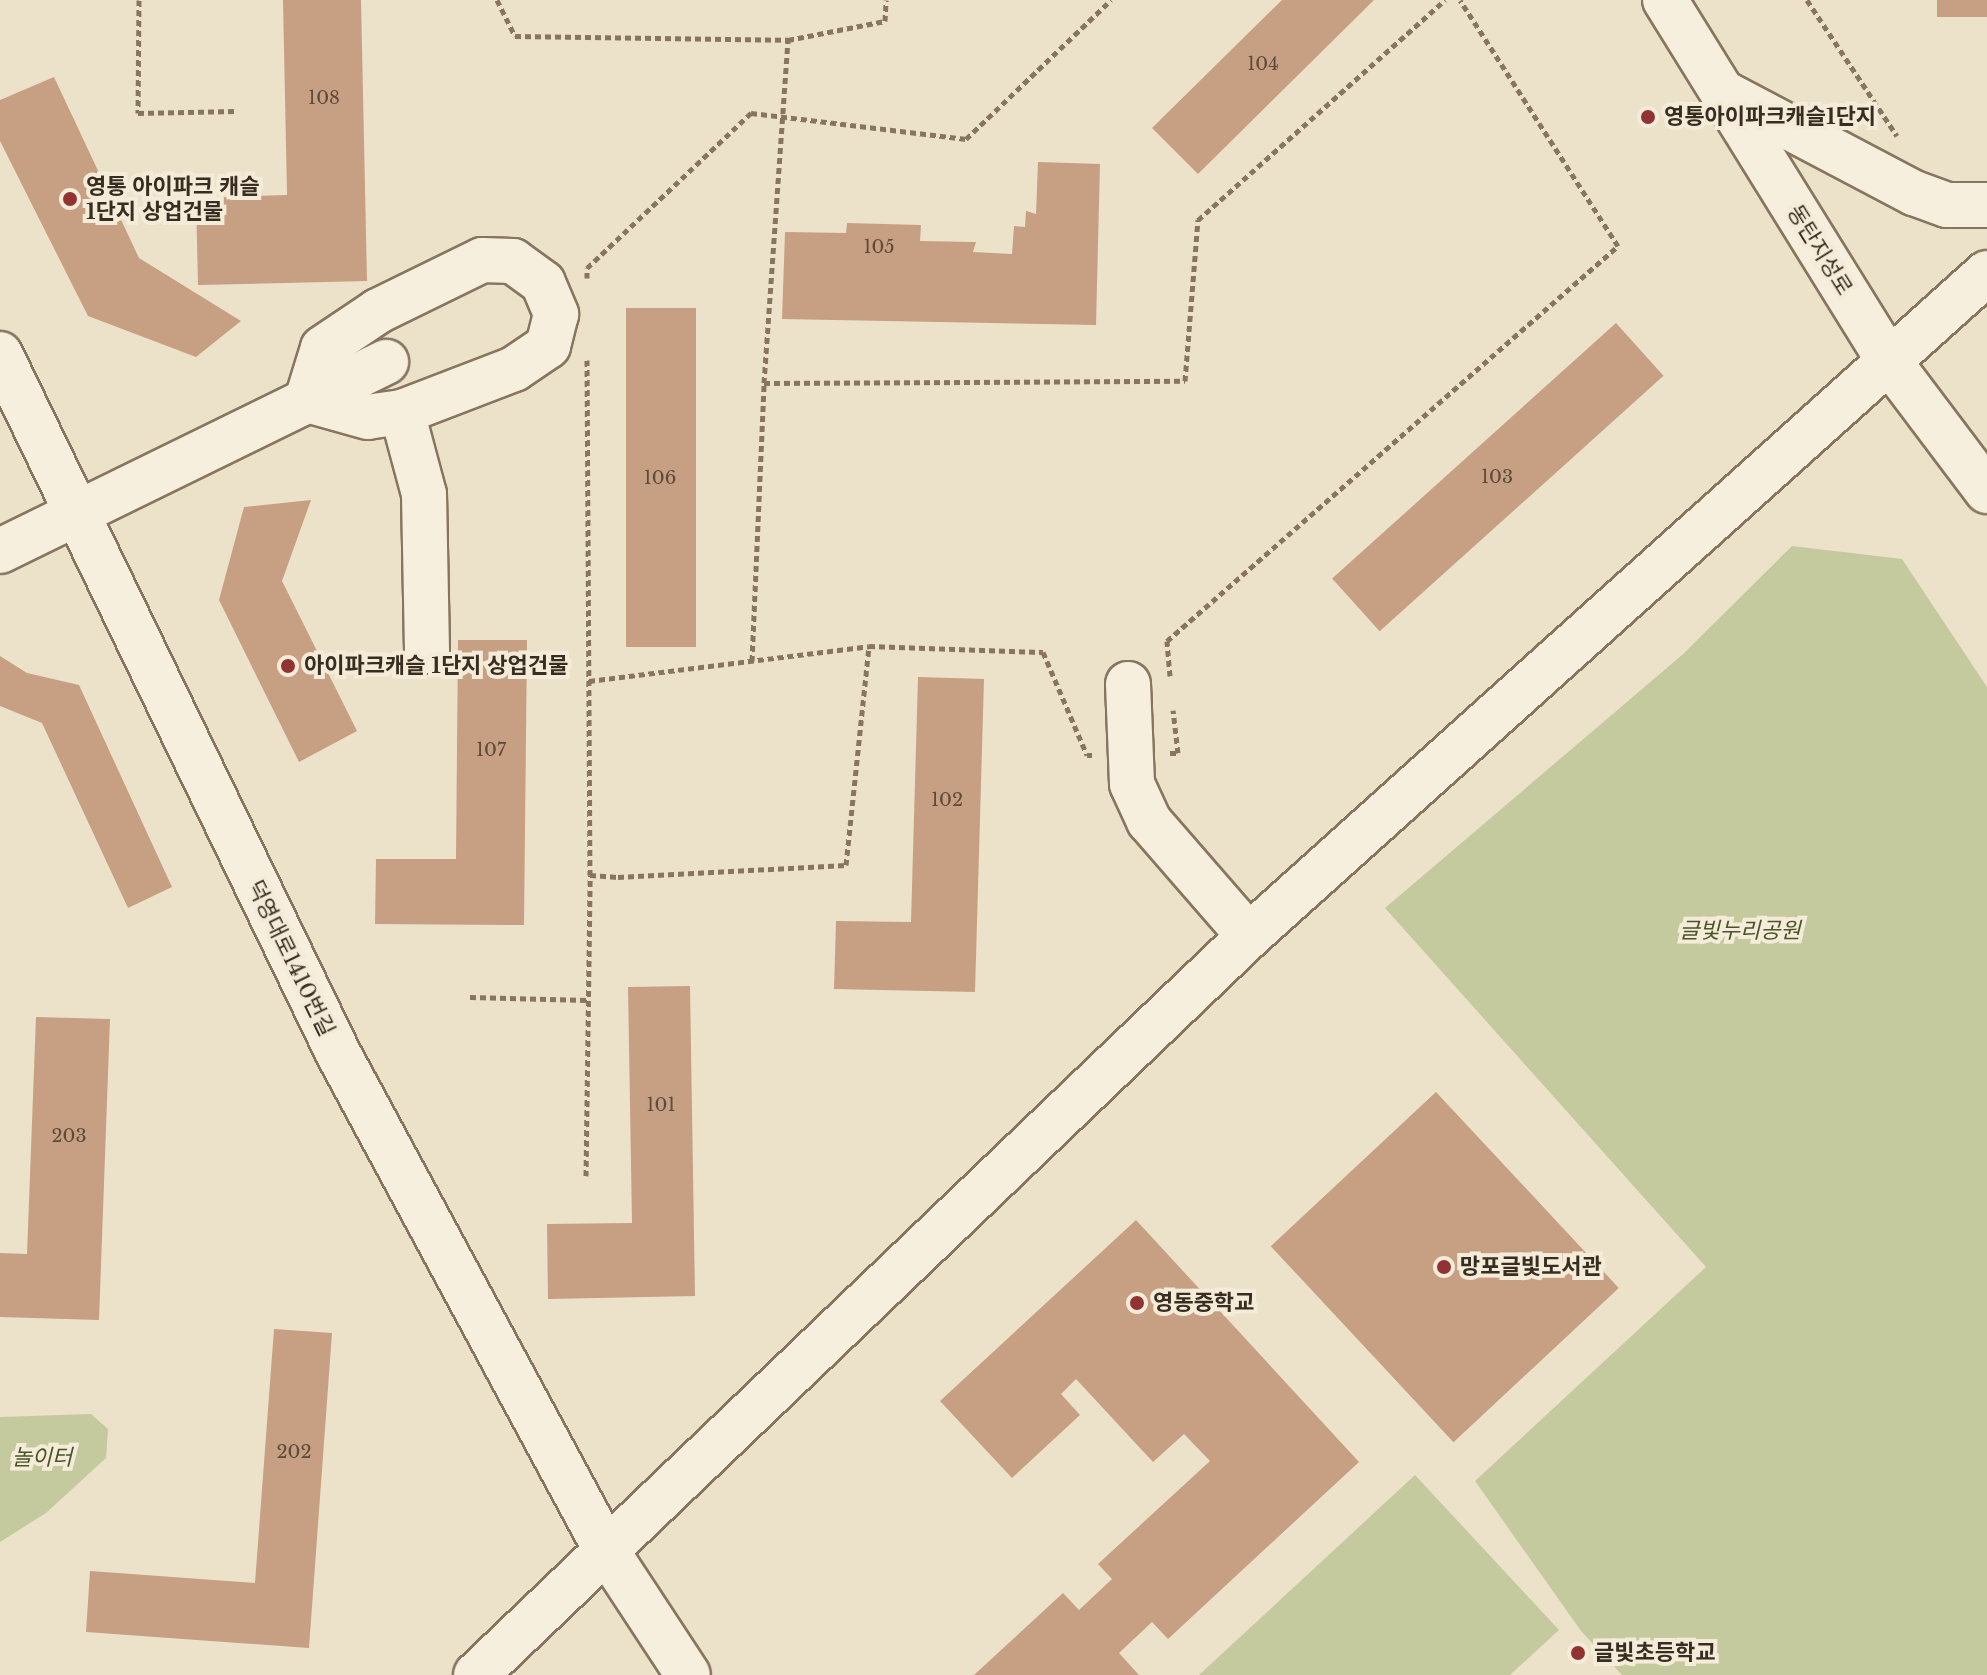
<!DOCTYPE html>
<meta charset="utf-8">
<style>
body{margin:0}
#map{position:relative;width:1987px;height:1675px;overflow:hidden;background:#ece2ca;font-family:"Libre Baskerville","Noto Sans KR",serif}
div>[style]{position:absolute}
.green>*{inset:0;background:#c4ca9e}
.building>*{inset:0;background:#c79f82;transform-origin:0 0}
.path>*{height:5px;margin-top:-2.5px;transform-origin:0;background:repeating-linear-gradient(90deg,#87755f 0 6px,transparent 0 10px)}
.roads{filter:drop-shadow(2px 0 #87755f) drop-shadow(-2px 0 #87755f) drop-shadow(0 2px #87755f) drop-shadow(0 -2px #87755f)}
.minor>*{height:44px;margin:-22px;padding:0 22px;transform-origin:22px;border-radius:22px;background:#f7efdd}
.dots>*{width:22px;height:22px;translate:-50% -50%;box-sizing:border-box;border:4px solid #f4ecd9;border-radius:50%}
span{translate:-50% -50%;white-space:nowrap;text-align:center;line-height:1.15;-webkit-text-stroke:8px #f4ecd9;paint-order:stroke}
.number-label{font-size:18px;color:#5c4a3a}
.number-label span{-webkit-text-stroke-width:0}
.poi-label{font-size:22px;color:#392d22;font-weight:700}
.left{translate:0 -50%;text-align:left}
.street-label{font-size:22px;color:#392d22}
.park-label{font-size:22px;color:#49542a;font-style:italic}
</style>
<div id="map">
<div class="green">
<div style="clip-path:polygon(1792px 546px,1902px 559px,1987px 687px,1987px 1675px,1622px 1675px,1581px 1631px,1475px 1481px,1706px 1267px,1385px 908px,1682px 655px)"></div>
<div style="clip-path:polygon(91px 1414px,108px 1429px,106px 1458px,46px 1513px,0 1542px,0 1417px)"></div>
<div style="clip-path:polygon(1415px 1475px,1559px 1630px,1510px 1675px,1199px 1675px)"></div>
</div>
<div class="building">
<div style="clip-path:polygon(283px 0,361px 0,367px 281px,198px 285px,196px 198px,287px 195px)"></div>
<div style="clip-path:polygon(1282px 0,1374px 0,1198px 174px,1152px 128px)"></div>
<div style="left:1937px;top:0;width:50px;height:17px"></div>
<div style="clip-path:polygon(54px 77px,139px 258px,241px 321px,196px 357px,88px 316px,0 141px,0 100px)"></div>
<div style="clip-path:polygon(1038px 162px,1100px 164px,1096px 325px,782px 319px,785px 232px,846px 233px,847px 223px,921px 225px,920px 241px,976px 242px,973px 252px,1012px 254px,1014px 226px,1025px 227px,1026px 211px,1036px 214px)"></div>
<div style="left:626px;top:308px;width:70px;height:339px"></div>
<div style="left:1616px;top:323px;width:71px;height:382px;rotate:48deg"></div>
<div style="clip-path:polygon(311px 500px,282px 581px,357px 731px,299px 762px,219px 600px,244px 507px)"></div>
<div style="clip-path:polygon(458px 640px,527px 640px,524px 925px,375px 924px,376px 859px,456px 859px)"></div>
<div style="clip-path:polygon(0 656px,27px 673px,79px 685px,172px 887px,128px 908px,42px 723px,0 706px)"></div>
<div style="clip-path:polygon(918px 677px,984px 679px,975px 992px,834px 989px,836px 921px,911px 922px)"></div>
<div style="clip-path:polygon(690px 986px,695px 1296px,548px 1299px,547px 1224px,632px 1223px,628px 987px)"></div>
<div style="clip-path:polygon(36px 1017px,110px 1019px,99px 1320px,0 1317px,0 1253px,27px 1254px)"></div>
<div style="left:1436px;top:1092px;width:268px;height:226px;rotate:47deg"></div>
<div style="clip-path:polygon(1136px 1220px,1359px 1462px,1168px 1639px,1152px 1622px,1119px 1653px,1139px 1675px,974px 1675px,1063px 1593px,1079px 1610px,1112px 1579px,1098px 1564px,1210px 1461px,1184px 1434px,1153px 1462px,1076px 1379px,1061px 1394px,1080px 1415px,1012px 1478px,940px 1401px)"></div>
<div style="clip-path:polygon(274px 1329px,332px 1333px,309px 1648px,86px 1632px,90px 1571px,255px 1583px)"></div>
</div>
<div class="path">
<div style="left:139px;top:0;width:113px;rotate:90.5deg"></div>
<div style="left:138px;top:113px;width:99px;rotate:-1.2deg"></div>
<div style="left:497px;top:0;width:40px;rotate:63.4deg"></div>
<div style="left:515px;top:36px;width:273px;rotate:0.8deg"></div>
<div style="left:1807px;top:0;width:163px;rotate:56.5deg"></div>
<div style="left:587px;top:278px;width:10px;rotate:-90deg"></div>
<div style="left:587px;top:268px;width:226px;rotate:-43.4deg"></div>
<div style="left:751px;top:113px;width:217px;rotate:6.9deg"></div>
<div style="left:966px;top:139px;width:201px;rotate:-43.8deg"></div>
<div style="left:587px;top:360px;width:515px;rotate:89.67deg"></div>
<div style="left:764px;top:383px;width:344px;rotate:-86deg"></div>
<div style="left:788px;top:40px;width:99px;rotate:-11.1deg"></div>
<div style="left:885px;top:21px;width:21px;rotate:-87deg"></div>
<div style="left:752px;top:661px;width:278px;rotate:-87.5deg"></div>
<div style="left:764px;top:383px;width:421px;rotate:-0.3deg"></div>
<div style="left:1185px;top:381px;width:162px;rotate:-85.4deg"></div>
<div style="left:1198px;top:220px;width:331px;rotate:-41.7deg"></div>
<div style="left:1170px;top:676px;width:35px;rotate:-95deg"></div>
<div style="left:1167px;top:641px;width:600px;rotate:-41.21deg"></div>
<div style="left:1618px;top:246px;width:292px;rotate:-122.7deg"></div>
<div style="left:589px;top:681px;width:282px;rotate:-7.1deg"></div>
<div style="left:1170px;top:753px;width:8px"></div>
<div style="left:1178px;top:753px;width:43px;rotate:-96.6deg"></div>
<div style="left:470px;top:997px;width:118px;rotate:1.5deg"></div>
<div style="left:586px;top:1176px;width:301px;rotate:-89.2deg"></div>
<div style="left:590px;top:875px;width:28px;rotate:4deg"></div>
<div style="left:618px;top:877px;width:228px;rotate:-3deg"></div>
<div style="left:846px;top:865px;width:220px;rotate:-84deg"></div>
<div style="left:869px;top:646px;width:174px;rotate:2deg"></div>
<div style="left:1043px;top:652px;width:112px;rotate:66.9deg"></div>
<div style="left:1087px;top:755px;width:5px"></div>
</div>
<div class="roads">
<div class="minor">
<div style="left:1665px;top:0;width:425px;rotate:58.2deg"></div>
<div style="left:1889px;top:361px;width:163px;rotate:53deg"></div>
<div style="left:1724px;top:93px;width:215px;rotate:27.8deg"></div>
<div style="left:1914px;top:193px;width:35px;rotate:20deg"></div>
<div style="left:1947px;top:205px;width:40px"></div>
<div style="left:482px;top:260px;width:31px;rotate:2deg"></div>
<div style="left:513px;top:261px;width:37px;rotate:36deg"></div>
<div style="left:543px;top:283px;width:34px;rotate:67deg"></div>
<div style="left:556px;top:314px;width:33px;rotate:104deg"></div>
<div style="left:548px;top:346px;width:41px;rotate:145.9deg"></div>
<div style="left:514px;top:369px;width:120px;rotate:159deg"></div>
<div style="left:402px;top:412px;width:34px;rotate:172deg"></div>
<div style="left:368px;top:417px;width:63px;rotate:-164.4deg"></div>
<div style="left:307px;top:400px;width:54px;rotate:-72.9deg"></div>
<div style="left:323px;top:348px;width:66px;rotate:-33.9deg"></div>
<div style="left:378px;top:311px;width:116px;rotate:-26.1deg"></div>
<div style="left:0;top:354px;width:776px;rotate:64.19deg"></div>
<div style="left:338px;top:1053px;width:565px;rotate:61.66deg"></div>
<div style="left:606px;top:1550px;width:149px;rotate:56.7deg"></div>
<div style="left:402px;top:412px;width:85px;rotate:75deg"></div>
<div style="left:424px;top:494px;width:157px;rotate:88.9deg"></div>
<div style="left:0;top:551px;width:430px;rotate:-26.1deg"></div>
<div style="left:1128px;top:684px;width:100px;rotate:87.7deg"></div>
<div style="left:1132px;top:784px;width:41px;rotate:65.3deg"></div>
<div style="left:1149px;top:821px;width:152px;rotate:49deg"></div>
<div style="left:476px;top:1675px;width:1069px;rotate:-43.71deg"></div>
<div style="left:1249px;top:936px;width:992px;rotate:-41.94deg"></div>
</div>
</div>
<div class="dots">
<div style="left:1648px;top:117px;background:#923333"></div>
<div style="left:70px;top:199px;background:#923333"></div>
<div style="left:288px;top:666px;background:#923333"></div>
<div style="left:1444px;top:1267px;background:#923333"></div>
<div style="left:1137px;top:1303px;background:#923333"></div>
<div style="left:1578px;top:1653px;background:#923333"></div>
</div>
<div class="number-label">
<span style="left:1263px;top:64px">104</span>
<span style="left:324px;top:98px">108</span>
<span style="left:879px;top:247px">105</span>
<span style="left:1497px;top:477px">103</span>
<span style="left:660px;top:478px">106</span>
<span style="left:491px;top:750px">107</span>
<span style="left:947px;top:800px">102</span>
<span style="left:661px;top:1105px">101</span>
<span style="left:69px;top:1136px">203</span>
<span style="left:294px;top:1452px">202</span>
</div>
<div class="poi-label">
<span class="left" style="left:1664px;top:117px">영통아이파크캐슬1단지</span>
<span class="left" style="left:86px;top:199px">영통 아이파크 캐슬<br>1단지 상업건물</span>
<span class="left" style="left:304px;top:666px">아이파크캐슬 1단지 상업건물</span>
<span class="left" style="left:1460px;top:1267px">망포글빛도서관</span>
<span class="left" style="left:1153px;top:1303px">영동중학교</span>
<span class="left" style="left:1594px;top:1653px">글빛초등학교</span>
</div>
<div class="street-label">
<span style="left:1820px;top:250px;rotate:58deg">동탄지성로</span>
<span style="left:291px;top:958px;rotate:64deg">덕영대로1410번길</span>
</div>
<div class="park-label">
<span style="left:1740px;top:931px">글빛누리공원</span>
<span style="left:42px;top:1458px">놀이터</span>
</div>
</div>
